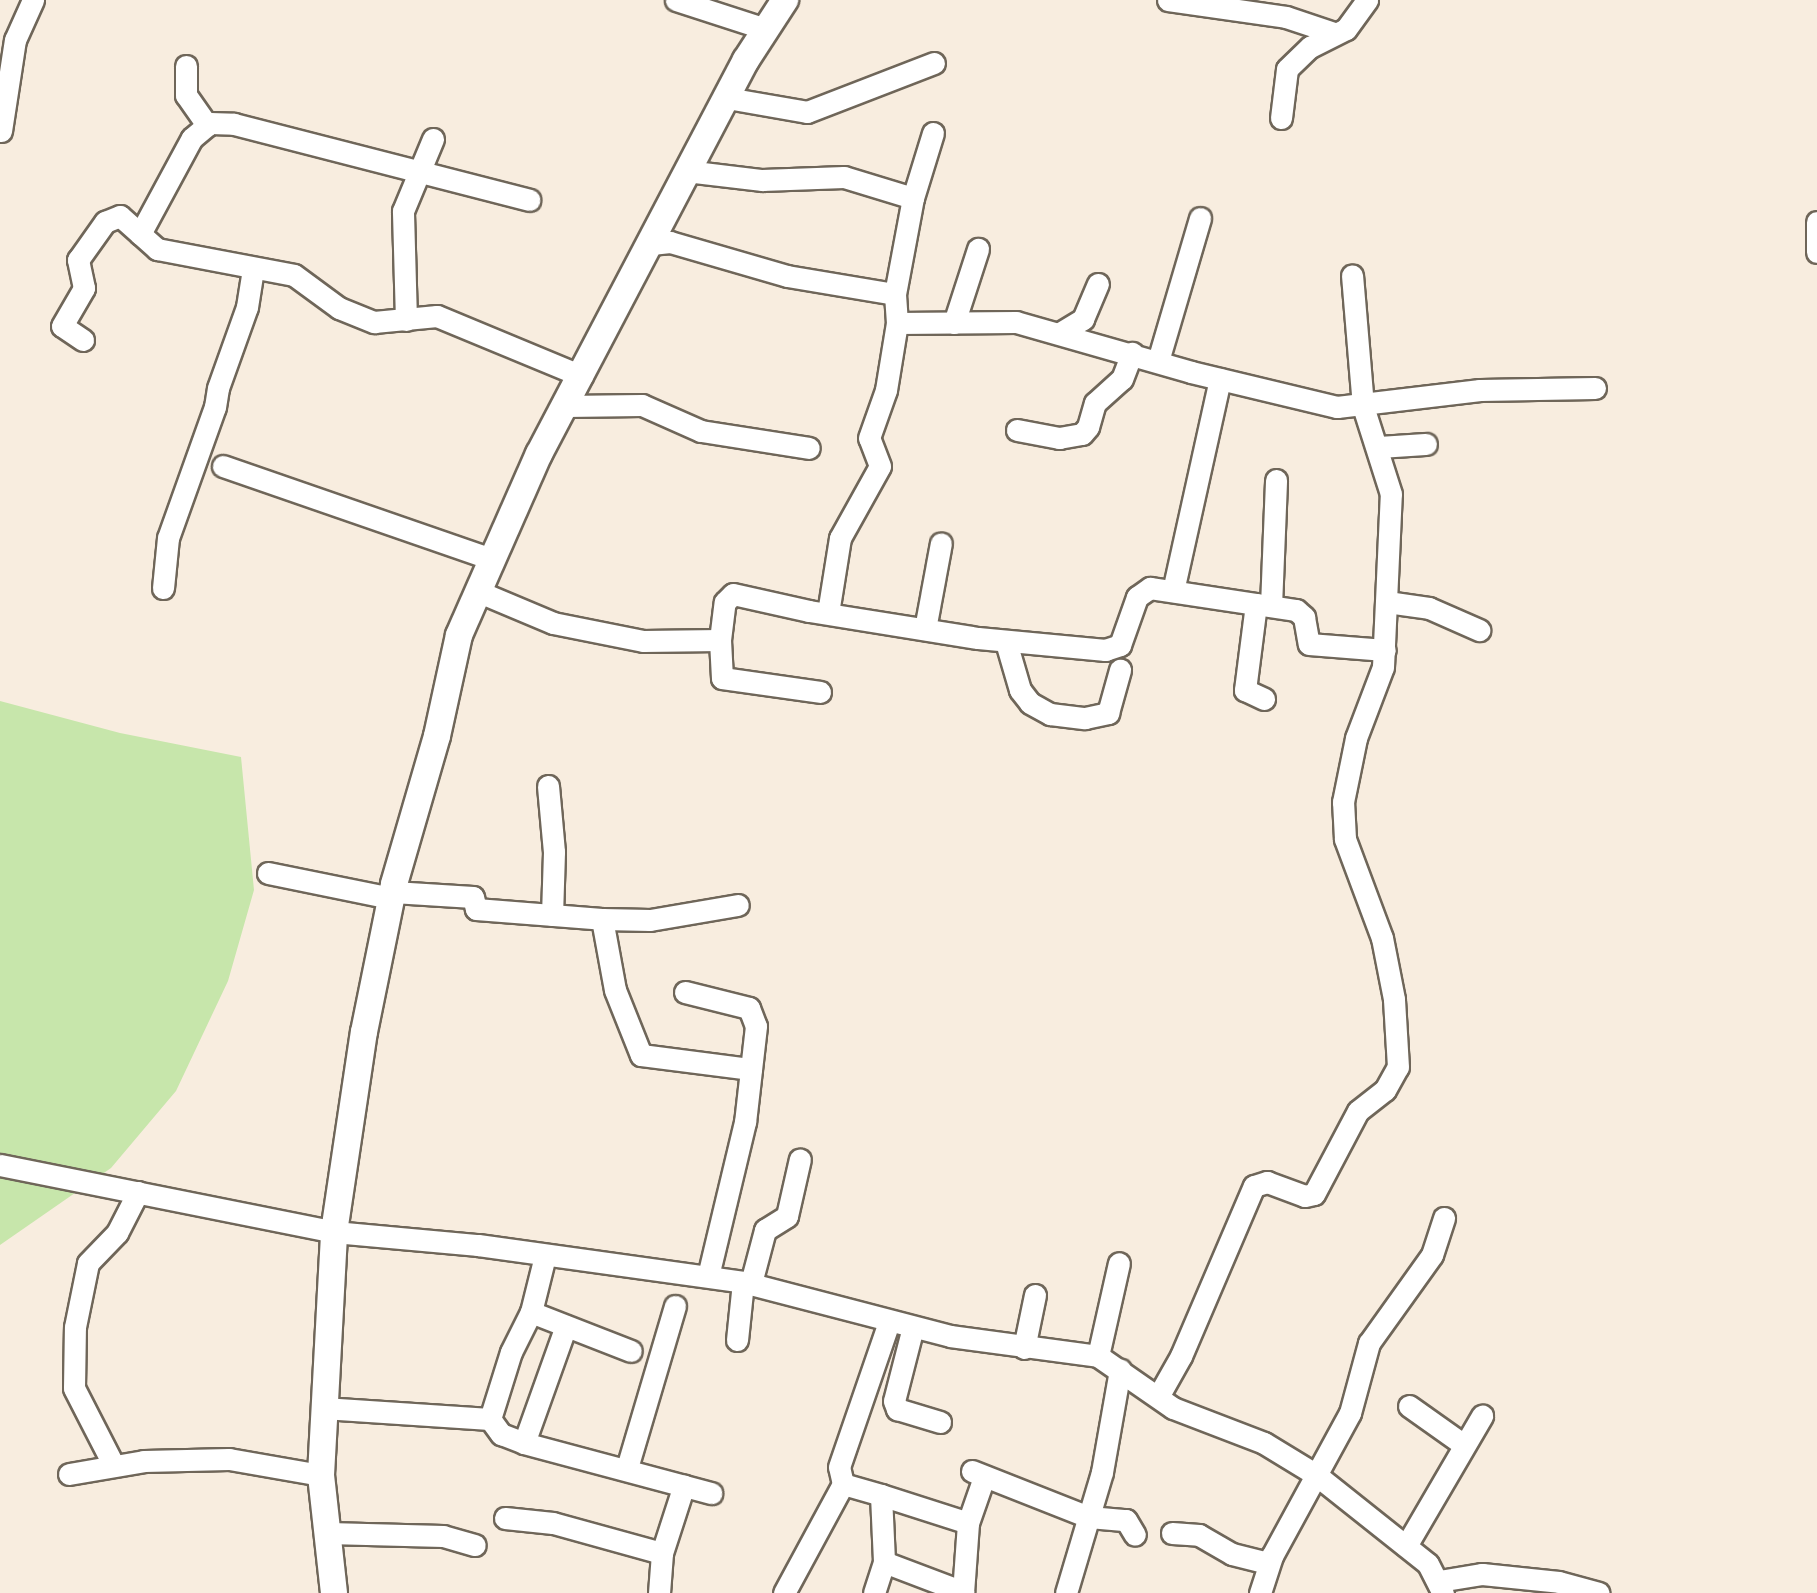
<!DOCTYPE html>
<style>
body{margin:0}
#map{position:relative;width:1817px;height:1593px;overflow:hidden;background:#f8eddf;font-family:Jost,sans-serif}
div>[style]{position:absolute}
.green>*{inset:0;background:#c7e6ab}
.roads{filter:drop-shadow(2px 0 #6f6659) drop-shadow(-2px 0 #6f6659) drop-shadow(0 2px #6f6659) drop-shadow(0 -2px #6f6659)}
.minor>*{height:21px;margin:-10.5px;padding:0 10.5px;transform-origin:10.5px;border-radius:10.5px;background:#fff}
.tertiary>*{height:26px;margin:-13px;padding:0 13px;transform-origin:13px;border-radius:13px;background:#fff}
span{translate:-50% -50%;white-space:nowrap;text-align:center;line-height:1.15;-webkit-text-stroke:5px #f8eddf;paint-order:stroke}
</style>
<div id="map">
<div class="green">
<div style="clip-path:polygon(0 701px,120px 733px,241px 757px,254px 890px,228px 981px,176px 1091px,111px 1168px,0 1245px)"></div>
</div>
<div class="roads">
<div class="minor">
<div style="left:676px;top:0;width:95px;rotate:17.9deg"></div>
<div style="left:1168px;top:0;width:119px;rotate:8.2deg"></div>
<div style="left:1286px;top:17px;width:51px;rotate:18.4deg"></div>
<div style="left:186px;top:66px;width:29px;rotate:90deg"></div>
<div style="left:186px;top:95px;width:37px;rotate:55deg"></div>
<div style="left:727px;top:98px;width:81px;rotate:9.9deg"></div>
<div style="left:807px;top:112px;width:136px;rotate:-21.1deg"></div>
<div style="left:1281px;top:118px;width:49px;rotate:-83deg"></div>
<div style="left:1287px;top:69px;width:32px;rotate:-44deg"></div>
<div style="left:1310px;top:47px;width:40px;rotate:-26.6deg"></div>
<div style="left:1346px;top:29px;width:36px;rotate:-54deg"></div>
<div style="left:1px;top:131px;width:92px;rotate:-81.3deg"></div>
<div style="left:15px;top:40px;width:44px;rotate:-65.8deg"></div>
<div style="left:686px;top:171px;width:77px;rotate:6.8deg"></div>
<div style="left:762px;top:180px;width:82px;rotate:-2.1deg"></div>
<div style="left:844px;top:177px;width:72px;rotate:16.9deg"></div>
<div style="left:1817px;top:222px;width:30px;rotate:90deg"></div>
<div style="left:140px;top:234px;width:109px;rotate:-61.6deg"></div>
<div style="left:192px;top:138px;width:23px;rotate:-40deg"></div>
<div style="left:210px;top:123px;width:24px;rotate:2deg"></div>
<div style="left:234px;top:124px;width:305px;rotate:14.4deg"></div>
<div style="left:651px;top:244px;width:19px;rotate:-6deg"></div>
<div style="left:670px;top:242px;width:122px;rotate:16.2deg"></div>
<div style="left:787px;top:276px;width:109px;rotate:9.5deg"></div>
<div style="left:406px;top:320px;width:109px;rotate:-91.6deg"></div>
<div style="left:403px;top:211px;width:78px;rotate:-67.4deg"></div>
<div style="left:897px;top:323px;width:119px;rotate:-0.5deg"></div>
<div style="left:1016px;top:322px;width:182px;rotate:15.9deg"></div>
<div style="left:1191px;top:372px;width:150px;rotate:13.5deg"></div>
<div style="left:1337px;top:407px;width:144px;rotate:-6.8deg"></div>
<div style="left:1480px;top:390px;width:115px;rotate:-1deg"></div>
<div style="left:954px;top:323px;width:78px;rotate:-72deg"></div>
<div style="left:1060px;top:333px;width:27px;rotate:-31deg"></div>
<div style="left:1083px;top:319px;width:38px;rotate:-67deg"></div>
<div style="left:83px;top:340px;width:25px;rotate:-146deg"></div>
<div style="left:62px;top:326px;width:44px;rotate:-59.9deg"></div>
<div style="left:84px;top:288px;width:29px;rotate:-102deg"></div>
<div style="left:78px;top:260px;width:47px;rotate:-54.6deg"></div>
<div style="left:105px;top:222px;width:16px;rotate:-22deg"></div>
<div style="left:120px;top:216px;width:50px;rotate:41.7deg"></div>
<div style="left:157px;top:249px;width:139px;rotate:10.7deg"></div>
<div style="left:294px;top:275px;width:56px;rotate:36.3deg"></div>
<div style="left:339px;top:308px;width:38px;rotate:22deg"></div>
<div style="left:374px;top:322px;width:63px;rotate:-5.4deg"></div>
<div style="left:437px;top:316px;width:157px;rotate:22.5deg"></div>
<div style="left:1158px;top:361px;width:149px;rotate:-73.6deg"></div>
<div style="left:565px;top:406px;width:77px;rotate:-0.7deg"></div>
<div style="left:642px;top:405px;width:64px;rotate:23.8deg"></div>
<div style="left:701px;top:431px;width:109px;rotate:8.9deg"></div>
<div style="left:1017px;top:430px;width:43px;rotate:10.8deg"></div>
<div style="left:1059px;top:438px;width:23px;rotate:-10deg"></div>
<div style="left:1082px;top:434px;width:9px;rotate:-49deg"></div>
<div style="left:1088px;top:427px;width:25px;rotate:-74deg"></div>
<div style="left:1095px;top:403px;width:36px;rotate:-42deg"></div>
<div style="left:1122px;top:379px;width:28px;rotate:-69deg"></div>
<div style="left:1378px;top:447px;width:48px;rotate:-3.6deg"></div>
<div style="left:223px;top:466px;width:284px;rotate:19.1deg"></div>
<div style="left:163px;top:588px;width:50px;rotate:-84.3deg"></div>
<div style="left:168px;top:538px;width:139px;rotate:-70.3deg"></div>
<div style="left:215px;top:407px;width:19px;rotate:-81deg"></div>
<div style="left:218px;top:388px;width:86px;rotate:-70.3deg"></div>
<div style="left:247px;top:307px;width:38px;rotate:-81deg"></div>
<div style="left:477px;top:591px;width:82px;rotate:22.8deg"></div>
<div style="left:553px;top:623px;width:92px;rotate:11.3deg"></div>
<div style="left:643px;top:641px;width:77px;rotate:-0.7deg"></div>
<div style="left:720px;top:640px;width:38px;rotate:-83deg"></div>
<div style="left:725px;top:602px;width:11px;rotate:-45deg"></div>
<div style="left:733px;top:594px;width:78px;rotate:12.6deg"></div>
<div style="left:809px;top:611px;width:171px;rotate:9.1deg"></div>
<div style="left:978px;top:638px;width:128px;rotate:5.4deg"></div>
<div style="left:1105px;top:650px;width:16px;rotate:-18deg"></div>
<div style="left:1120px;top:645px;width:51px;rotate:-70.5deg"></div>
<div style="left:1137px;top:597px;width:16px;rotate:-35deg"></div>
<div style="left:1150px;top:588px;width:148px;rotate:8.6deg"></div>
<div style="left:1296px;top:610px;width:11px;rotate:41deg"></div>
<div style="left:1304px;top:617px;width:27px;rotate:80deg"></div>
<div style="left:1309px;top:644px;width:76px;rotate:4.5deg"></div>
<div style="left:1173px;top:591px;width:217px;rotate:-77.5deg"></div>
<div style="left:1387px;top:602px;width:42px;rotate:8.1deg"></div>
<div style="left:1429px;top:608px;width:55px;rotate:23.7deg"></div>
<div style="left:1256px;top:604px;width:87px;rotate:97.3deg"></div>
<div style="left:1245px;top:690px;width:21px;rotate:25deg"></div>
<div style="left:1271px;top:606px;width:126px;rotate:-87.7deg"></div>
<div style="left:828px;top:613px;width:76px;rotate:-80.9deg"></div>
<div style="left:840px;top:538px;width:82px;rotate:-60.9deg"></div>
<div style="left:880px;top:466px;width:30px;rotate:-111deg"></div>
<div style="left:869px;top:438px;width:51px;rotate:-70.5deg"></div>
<div style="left:886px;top:390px;width:68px;rotate:-80.7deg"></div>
<div style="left:897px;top:323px;width:29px;rotate:-94deg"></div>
<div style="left:895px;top:294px;width:98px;rotate:-79.4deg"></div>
<div style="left:913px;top:198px;width:68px;rotate:-72.9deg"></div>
<div style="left:925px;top:629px;width:87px;rotate:-79.5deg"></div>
<div style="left:720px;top:640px;width:38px;rotate:87deg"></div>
<div style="left:722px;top:678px;width:99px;rotate:8.1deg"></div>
<div style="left:1006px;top:642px;width:50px;rotate:73.7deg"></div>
<div style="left:1020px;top:690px;width:16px;rotate:52deg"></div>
<div style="left:1030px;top:703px;width:23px;rotate:29deg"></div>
<div style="left:1050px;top:714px;width:35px;rotate:7deg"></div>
<div style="left:1085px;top:718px;width:24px;rotate:-12deg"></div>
<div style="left:1108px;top:713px;width:45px;rotate:-74.4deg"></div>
<div style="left:548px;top:786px;width:66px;rotate:84.8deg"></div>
<div style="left:554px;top:852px;width:63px;rotate:91.8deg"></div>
<div style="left:268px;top:873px;width:126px;rotate:11.5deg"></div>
<div style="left:393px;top:892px;width:80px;rotate:3.6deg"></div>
<div style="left:473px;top:897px;width:12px;rotate:76deg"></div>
<div style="left:476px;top:909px;width:126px;rotate:4.5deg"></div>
<div style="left:602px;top:919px;width:48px;rotate:1.2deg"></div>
<div style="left:650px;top:920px;width:89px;rotate:-9.7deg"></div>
<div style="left:602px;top:919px;width:72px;rotate:79.6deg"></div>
<div style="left:615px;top:990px;width:70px;rotate:68.2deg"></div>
<div style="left:641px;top:1055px;width:111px;rotate:7.3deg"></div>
<div style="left:685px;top:992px;width:66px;rotate:14deg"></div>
<div style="left:749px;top:1008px;width:19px;rotate:69deg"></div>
<div style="left:756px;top:1026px;width:97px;rotate:96.5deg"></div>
<div style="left:745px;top:1122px;width:158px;rotate:103.5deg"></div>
<div style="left:0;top:1165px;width:341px;rotate:11.3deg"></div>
<div style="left:334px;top:1232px;width:145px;rotate:5.2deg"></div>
<div style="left:478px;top:1245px;width:268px;rotate:7.9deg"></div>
<div style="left:743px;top:1282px;width:214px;rotate:14.6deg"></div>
<div style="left:950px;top:1336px;width:149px;rotate:7.7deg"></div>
<div style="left:1098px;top:1356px;width:91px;rotate:34.7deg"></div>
<div style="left:1173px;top:1408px;width:97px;rotate:21deg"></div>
<div style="left:1264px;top:1443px;width:60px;rotate:31.3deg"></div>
<div style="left:1315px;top:1474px;width:144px;rotate:38.5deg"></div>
<div style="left:1428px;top:1564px;width:33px;rotate:63deg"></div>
<div style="left:751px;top:1283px;width:55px;rotate:-75.2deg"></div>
<div style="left:765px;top:1230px;width:26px;rotate:-32deg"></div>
<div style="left:787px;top:1216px;width:58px;rotate:-77.2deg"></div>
<div style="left:531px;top:1312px;width:107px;rotate:21.3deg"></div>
<div style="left:913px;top:1327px;width:76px;rotate:104.4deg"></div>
<div style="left:894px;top:1401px;width:9px;rotate:69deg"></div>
<div style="left:897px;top:1409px;width:45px;rotate:16.8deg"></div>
<div style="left:737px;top:1340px;width:58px;rotate:-84.1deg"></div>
<div style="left:1024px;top:1348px;width:54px;rotate:-78.3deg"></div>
<div style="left:1098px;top:1356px;width:95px;rotate:-77.3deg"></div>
<div style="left:1159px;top:1395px;width:45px;rotate:-60.6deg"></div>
<div style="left:1181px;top:1356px;width:185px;rotate:-66.8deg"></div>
<div style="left:1254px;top:1186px;width:14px;rotate:-17deg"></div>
<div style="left:1267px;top:1182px;width:40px;rotate:20.2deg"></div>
<div style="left:1305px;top:1196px;width:9px;rotate:-13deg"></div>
<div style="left:1314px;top:1194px;width:94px;rotate:-62.1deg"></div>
<div style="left:1358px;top:1111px;width:34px;rotate:-38deg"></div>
<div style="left:1385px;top:1090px;width:26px;rotate:-61deg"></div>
<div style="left:1398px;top:1067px;width:68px;rotate:-93.4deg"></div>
<div style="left:1394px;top:999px;width:62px;rotate:-101.1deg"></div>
<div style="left:1382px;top:938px;width:106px;rotate:-110.5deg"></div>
<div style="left:1345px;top:839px;width:37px;rotate:-93deg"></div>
<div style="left:1343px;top:802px;width:65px;rotate:-78.5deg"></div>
<div style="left:1356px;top:738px;width:76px;rotate:-69.2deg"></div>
<div style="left:1383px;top:667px;width:173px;rotate:-87.4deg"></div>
<div style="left:1391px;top:494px;width:92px;rotate:-107.7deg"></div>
<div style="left:1363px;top:406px;width:131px;rotate:-94.8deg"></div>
<div style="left:1409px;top:1406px;width:67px;rotate:35.3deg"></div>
<div style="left:323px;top:1408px;width:167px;rotate:3.8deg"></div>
<div style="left:490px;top:1419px;width:19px;rotate:54deg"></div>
<div style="left:501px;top:1434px;width:25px;rotate:21deg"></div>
<div style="left:524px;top:1443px;width:194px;rotate:15deg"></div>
<div style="left:490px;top:1419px;width:70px;rotate:-72.6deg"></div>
<div style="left:511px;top:1352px;width:45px;rotate:-63.4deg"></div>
<div style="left:531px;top:1312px;width:58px;rotate:-76deg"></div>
<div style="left:524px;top:1443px;width:124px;rotate:-70.3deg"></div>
<div style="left:113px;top:1464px;width:85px;rotate:-117.2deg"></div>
<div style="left:74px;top:1388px;width:61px;rotate:-89.1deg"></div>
<div style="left:75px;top:1327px;width:65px;rotate:-78.5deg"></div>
<div style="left:88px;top:1263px;width:42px;rotate:-46deg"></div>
<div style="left:117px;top:1233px;width:46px;rotate:-62.9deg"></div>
<div style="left:627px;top:1468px;width:169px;rotate:-73.5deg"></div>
<div style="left:972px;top:1471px;width:126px;rotate:21.5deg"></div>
<div style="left:1089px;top:1517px;width:37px;rotate:5deg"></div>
<div style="left:1126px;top:1520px;width:17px;rotate:59deg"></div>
<div style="left:69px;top:1474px;width:76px;rotate:-9.8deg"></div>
<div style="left:144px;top:1461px;width:85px;rotate:-1.3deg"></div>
<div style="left:229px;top:1459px;width:93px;rotate:9.9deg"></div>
<div style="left:843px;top:1484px;width:40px;rotate:16deg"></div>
<div style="left:881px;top:1495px;width:67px;rotate:87.4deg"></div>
<div style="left:884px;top:1562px;width:85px;rotate:20.8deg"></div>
<div style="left:881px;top:1495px;width:91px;rotate:17.8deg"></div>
<div style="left:505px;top:1518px;width:48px;rotate:5.9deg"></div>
<div style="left:553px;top:1523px;width:113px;rotate:15.4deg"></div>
<div style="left:328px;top:1533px;width:115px;rotate:1.5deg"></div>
<div style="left:443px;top:1536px;width:33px;rotate:16deg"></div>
<div style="left:1172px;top:1533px;width:27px;rotate:4deg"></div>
<div style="left:1199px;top:1535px;width:38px;rotate:30deg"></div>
<div style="left:1232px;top:1554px;width:38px;rotate:14deg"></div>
<div style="left:1406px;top:1546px;width:151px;rotate:-59.7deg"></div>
<div style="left:1439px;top:1581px;width:44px;rotate:-9.2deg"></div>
<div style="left:1482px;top:1574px;width:77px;rotate:5.9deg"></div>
<div style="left:1559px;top:1582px;width:41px;rotate:15.4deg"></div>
<div style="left:659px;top:1593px;width:40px;rotate:-85.7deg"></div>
<div style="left:662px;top:1553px;width:71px;rotate:-72.1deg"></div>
<div style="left:784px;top:1593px;width:124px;rotate:-61.6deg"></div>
<div style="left:843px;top:1484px;width:17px;rotate:-103deg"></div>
<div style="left:839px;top:1467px;width:153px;rotate:-71deg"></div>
<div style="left:874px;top:1593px;width:33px;rotate:-72deg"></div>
<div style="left:963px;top:1593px;width:70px;rotate:-85.9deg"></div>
<div style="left:968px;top:1523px;width:49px;rotate:-70.8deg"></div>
<div style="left:1066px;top:1593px;width:126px;rotate:-73.4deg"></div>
<div style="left:1102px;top:1472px;width:104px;rotate:-80deg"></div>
<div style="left:1260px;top:1593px;width:39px;rotate:-72deg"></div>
<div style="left:1272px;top:1556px;width:163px;rotate:-61.4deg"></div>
<div style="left:1350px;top:1413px;width:73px;rotate:-74.8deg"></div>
<div style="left:1369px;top:1343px;width:108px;rotate:-54.4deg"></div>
<div style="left:1432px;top:1255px;width:39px;rotate:-72deg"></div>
</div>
<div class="tertiary">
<div style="left:334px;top:1593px;width:119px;rotate:-96.3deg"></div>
<div style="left:321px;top:1475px;width:243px;rotate:-86.9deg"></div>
<div style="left:334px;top:1232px;width:202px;rotate:-81.5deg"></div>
<div style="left:364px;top:1032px;width:151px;rotate:-78.5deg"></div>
<div style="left:394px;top:884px;width:154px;rotate:-73.8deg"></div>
<div style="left:437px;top:736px;width:103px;rotate:-77.7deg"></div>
<div style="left:459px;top:635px;width:198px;rotate:-66.2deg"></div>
<div style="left:539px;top:454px;width:445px;rotate:-62.3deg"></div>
<div style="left:746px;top:60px;width:72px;rotate:-57deg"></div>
</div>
</div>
</div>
